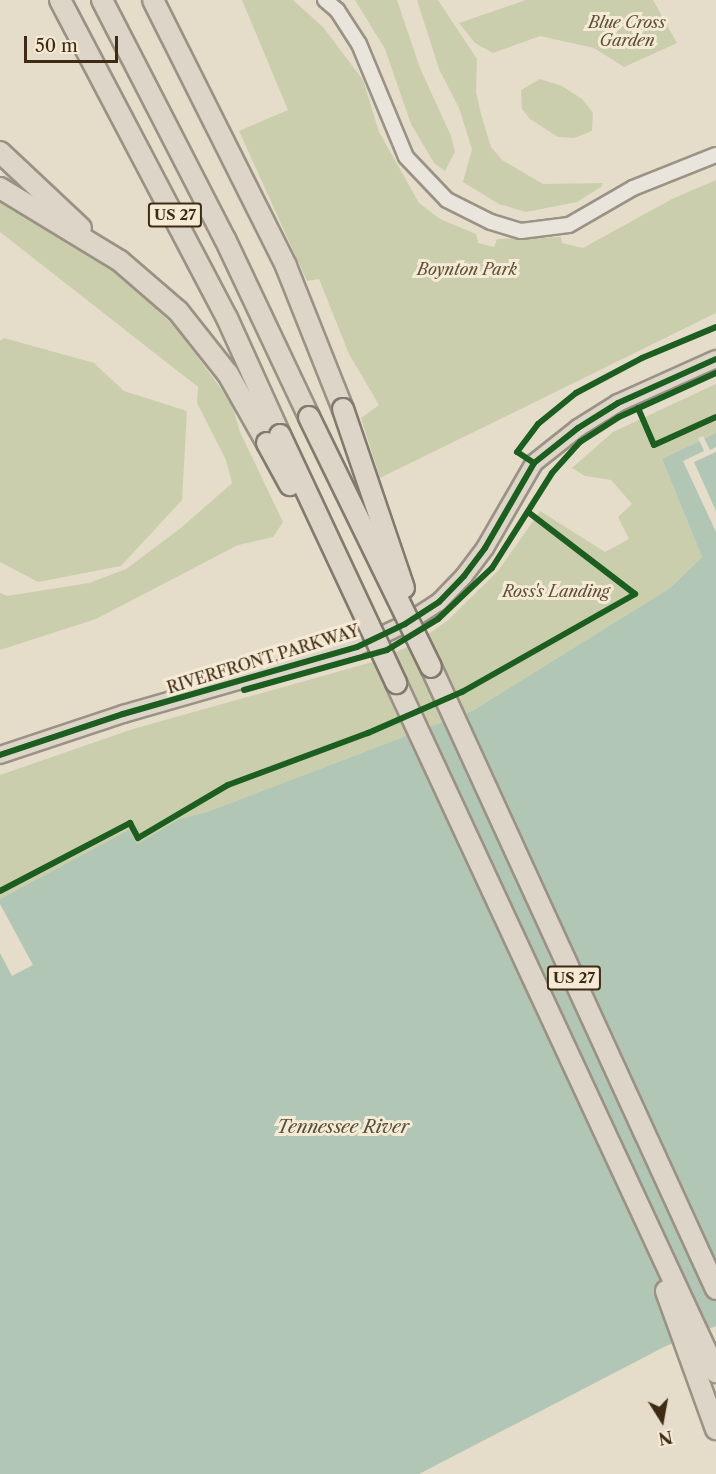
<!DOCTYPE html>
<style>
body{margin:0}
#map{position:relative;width:716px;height:1474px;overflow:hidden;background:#e5dcca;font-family:"Libre Caslon Text",serif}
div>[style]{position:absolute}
.green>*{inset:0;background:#cbcead}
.water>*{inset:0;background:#b1c6b5}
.pier>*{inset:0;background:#e5dcca}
.roads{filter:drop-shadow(2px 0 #9a9285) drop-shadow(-2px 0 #9a9285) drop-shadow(0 2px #9a9285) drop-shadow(0 -2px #9a9285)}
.minor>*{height:14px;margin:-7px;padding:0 7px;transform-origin:7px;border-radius:7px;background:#eae5dc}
.major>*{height:16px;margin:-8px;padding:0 8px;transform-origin:8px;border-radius:8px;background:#ddd5c7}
.highway>*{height:20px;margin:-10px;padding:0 10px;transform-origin:10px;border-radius:10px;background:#ddd5c7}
.bridges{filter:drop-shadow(2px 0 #827a6e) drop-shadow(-2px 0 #827a6e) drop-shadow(0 2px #827a6e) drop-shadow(0 -2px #827a6e)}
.highway-bridge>*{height:20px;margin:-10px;padding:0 10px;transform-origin:10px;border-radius:10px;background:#ddd5c7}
.cycleway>*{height:6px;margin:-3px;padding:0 3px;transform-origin:3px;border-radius:3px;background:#1b5e20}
span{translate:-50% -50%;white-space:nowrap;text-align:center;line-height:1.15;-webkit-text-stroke:6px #f5ead5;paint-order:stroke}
.shield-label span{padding:2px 4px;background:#f5ead5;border:2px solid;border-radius:4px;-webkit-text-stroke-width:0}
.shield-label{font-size:15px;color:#3f2a14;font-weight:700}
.park-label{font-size:16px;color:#5c5034;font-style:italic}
.street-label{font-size:16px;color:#3f2a14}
.water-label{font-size:18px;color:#564f3a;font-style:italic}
.north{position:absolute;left:632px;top:1390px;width:60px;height:60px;-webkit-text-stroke:4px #f5ead5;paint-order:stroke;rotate:169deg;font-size:16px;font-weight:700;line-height:24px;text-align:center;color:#3f2a14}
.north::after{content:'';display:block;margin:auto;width:21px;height:27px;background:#3f2a14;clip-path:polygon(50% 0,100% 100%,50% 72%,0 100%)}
.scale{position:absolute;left:24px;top:36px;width:94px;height:27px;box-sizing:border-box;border:3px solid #3f2a14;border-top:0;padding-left:8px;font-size:18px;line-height:21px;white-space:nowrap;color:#3f2a14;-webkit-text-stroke:4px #f5ead5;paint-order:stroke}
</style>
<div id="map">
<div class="green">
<div style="clip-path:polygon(242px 0,293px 0,323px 27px,363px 80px,379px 132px,419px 203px,440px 219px,476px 234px,478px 243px,494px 247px,497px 239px,561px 237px,562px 243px,583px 248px,672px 199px,716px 180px,716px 313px,380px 478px,361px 418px,379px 405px,349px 354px,319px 279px,307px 281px,239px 131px,288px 110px)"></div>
<div style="clip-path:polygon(355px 0,397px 0,420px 68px,451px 136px,455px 152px,445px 171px,434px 163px,411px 124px,385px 49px)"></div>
<div style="clip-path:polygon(417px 0,438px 0,477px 59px,476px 92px,481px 114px,491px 147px,502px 160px,543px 184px,603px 183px,601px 187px,577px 202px,526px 212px,499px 204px,463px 182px,472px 149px,459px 108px,439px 69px)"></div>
<div style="clip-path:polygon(526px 0,653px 0,677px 43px,624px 67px,594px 48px,540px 36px,493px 53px,475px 43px,459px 23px)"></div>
<div style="clip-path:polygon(540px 79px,562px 86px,582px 99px,593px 113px,592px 131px,574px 138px,558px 137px,530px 119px,522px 109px,521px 90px)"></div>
<div style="clip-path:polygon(0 198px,123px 277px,176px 328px,231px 402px,240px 432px,283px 522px,273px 537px,238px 545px,96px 619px,0 650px,0 593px,7px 596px,89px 583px,126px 569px,182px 527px,232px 483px,226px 460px,197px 403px,198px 387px,0 232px)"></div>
<div style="clip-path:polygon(4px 338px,94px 363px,124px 391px,187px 411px,182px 500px,121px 566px,38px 582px,0 562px,0 341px)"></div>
<div style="clip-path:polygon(716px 384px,716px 433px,662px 459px,702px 557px,670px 588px,474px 710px,207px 812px,179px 819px,137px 844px,129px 831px,0 899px,0 775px,133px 729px,376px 661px,414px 644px,447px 621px,498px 571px,540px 511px,605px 552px,629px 539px,618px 517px,632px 504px,611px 480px,585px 476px,572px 468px,613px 432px)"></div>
</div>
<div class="water">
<div style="clip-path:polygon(716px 433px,716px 1326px,666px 1346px,419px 1474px,0 1474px,0 899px,129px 830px,137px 844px,179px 819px,207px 812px,474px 710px,670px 588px,702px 557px,662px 459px)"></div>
</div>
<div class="pier">
<div style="clip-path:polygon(703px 436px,710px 450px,716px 447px,716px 452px,694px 462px,716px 511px,716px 532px,683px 461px,704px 451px,698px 438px)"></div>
<div style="clip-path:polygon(0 904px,33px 965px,12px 976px,0 953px)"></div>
</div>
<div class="roads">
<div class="minor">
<div style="left:325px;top:0;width:16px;rotate:40deg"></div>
<div style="left:337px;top:10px;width:40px;rotate:57.1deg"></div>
<div style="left:359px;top:44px;width:122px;rotate:67.4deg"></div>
<div style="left:406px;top:157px;width:59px;rotate:46.4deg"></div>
<div style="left:447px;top:200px;width:49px;rotate:26.6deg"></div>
<div style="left:491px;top:222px;width:31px;rotate:17deg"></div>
<div style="left:521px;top:231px;width:48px;rotate:-7.1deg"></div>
<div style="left:569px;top:225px;width:74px;rotate:-30deg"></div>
<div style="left:633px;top:188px;width:89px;rotate:-21.7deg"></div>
</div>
<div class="major">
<div style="left:0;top:755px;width:130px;rotate:-18.4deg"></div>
<div style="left:123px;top:714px;width:243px;rotate:-16deg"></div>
<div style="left:357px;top:647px;width:53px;rotate:-25.6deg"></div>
<div style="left:405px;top:624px;width:40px;rotate:-32.9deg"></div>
<div style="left:439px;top:602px;width:36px;rotate:-46deg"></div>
<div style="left:464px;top:576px;width:35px;rotate:-53deg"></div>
<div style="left:485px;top:548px;width:98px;rotate:-60deg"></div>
<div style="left:534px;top:463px;width:56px;rotate:-38.5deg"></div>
<div style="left:578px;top:428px;width:47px;rotate:-32deg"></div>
<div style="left:618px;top:403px;width:107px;rotate:-24.2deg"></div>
</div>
<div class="highway">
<div style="left:60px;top:0;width:359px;rotate:62.3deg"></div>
<div style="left:227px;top:318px;width:128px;rotate:65.6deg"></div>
<div style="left:102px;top:0;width:269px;rotate:62.8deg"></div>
<div style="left:225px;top:239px;width:197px;rotate:64.7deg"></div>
<div style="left:153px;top:0;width:297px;rotate:63.4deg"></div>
<div style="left:286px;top:266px;width:154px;rotate:68.3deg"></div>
<div style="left:0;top:152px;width:111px;rotate:43.2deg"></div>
<div style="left:0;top:188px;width:140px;rotate:31.3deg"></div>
<div style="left:120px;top:261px;width:77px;rotate:40.8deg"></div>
<div style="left:178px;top:311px;width:80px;rotate:51.6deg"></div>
<div style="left:228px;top:374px;width:79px;rotate:60.5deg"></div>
<div style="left:431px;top:667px;width:684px;rotate:65.38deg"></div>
<div style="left:396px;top:683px;width:760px;rotate:65.09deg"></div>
<div style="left:666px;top:1291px;width:147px;rotate:70.1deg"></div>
</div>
</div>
<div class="bridges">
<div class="highway-bridge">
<div style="left:343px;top:409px;width:189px;rotate:71.2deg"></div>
<div style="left:309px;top:417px;width:278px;rotate:64deg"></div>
<div style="left:280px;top:435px;width:274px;rotate:64.9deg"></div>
<div style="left:267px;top:443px;width:48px;rotate:61.3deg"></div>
</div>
</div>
<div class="cycleway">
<div style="left:638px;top:408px;width:40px;rotate:66.6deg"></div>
<div style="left:654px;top:445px;width:68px;rotate:-24.3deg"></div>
<div style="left:534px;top:463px;width:20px;rotate:-147deg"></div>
<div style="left:517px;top:452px;width:35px;rotate:-53deg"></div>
<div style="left:538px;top:424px;width:49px;rotate:-39.2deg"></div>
<div style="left:576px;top:393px;width:75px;rotate:-27.9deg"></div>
<div style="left:642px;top:358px;width:80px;rotate:-22.7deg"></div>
<div style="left:244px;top:690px;width:148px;rotate:-15.6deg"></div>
<div style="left:387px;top:650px;width:60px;rotate:-31.3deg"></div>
<div style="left:438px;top:619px;width:74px;rotate:-43.4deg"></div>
<div style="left:492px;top:568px;width:112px;rotate:-57.7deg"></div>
<div style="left:552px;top:473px;width:42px;rotate:-47.9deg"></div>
<div style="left:580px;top:442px;width:46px;rotate:-32.7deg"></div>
<div style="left:619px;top:417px;width:107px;rotate:-24.4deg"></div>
<div style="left:0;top:755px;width:130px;rotate:-18.4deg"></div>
<div style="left:123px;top:714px;width:243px;rotate:-16deg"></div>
<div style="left:357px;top:647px;width:53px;rotate:-25.6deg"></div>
<div style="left:405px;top:624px;width:40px;rotate:-32.9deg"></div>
<div style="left:439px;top:602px;width:36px;rotate:-46deg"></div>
<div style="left:464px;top:576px;width:35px;rotate:-53deg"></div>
<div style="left:485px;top:548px;width:98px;rotate:-60deg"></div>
<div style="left:534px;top:463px;width:56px;rotate:-38.5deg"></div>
<div style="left:578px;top:428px;width:47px;rotate:-32deg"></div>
<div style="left:618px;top:403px;width:107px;rotate:-24.2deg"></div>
<div style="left:0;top:891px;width:147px;rotate:-27.6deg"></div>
<div style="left:130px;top:823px;width:17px;rotate:62deg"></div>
<div style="left:138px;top:838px;width:104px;rotate:-30.5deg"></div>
<div style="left:228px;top:785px;width:149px;rotate:-20.4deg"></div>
<div style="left:368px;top:733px;width:103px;rotate:-23.6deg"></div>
<div style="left:462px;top:692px;width:199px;rotate:-29.5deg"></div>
<div style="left:635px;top:594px;width:135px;rotate:-142.5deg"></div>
</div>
<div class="shield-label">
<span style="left:175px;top:215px">US 27</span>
<span style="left:574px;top:978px">US 27</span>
</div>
<div class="park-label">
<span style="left:627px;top:31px">Blue Cross<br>Garden</span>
<span style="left:467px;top:269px">Boynton Park</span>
<span style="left:556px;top:591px">Ross's Landing</span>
</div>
<div class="street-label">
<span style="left:263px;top:659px;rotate:-17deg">RIVERFRONT PARKWAY</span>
</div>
<div class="water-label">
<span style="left:343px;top:1127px">Tennessee River</span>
</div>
<div class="north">N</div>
<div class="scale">50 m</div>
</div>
